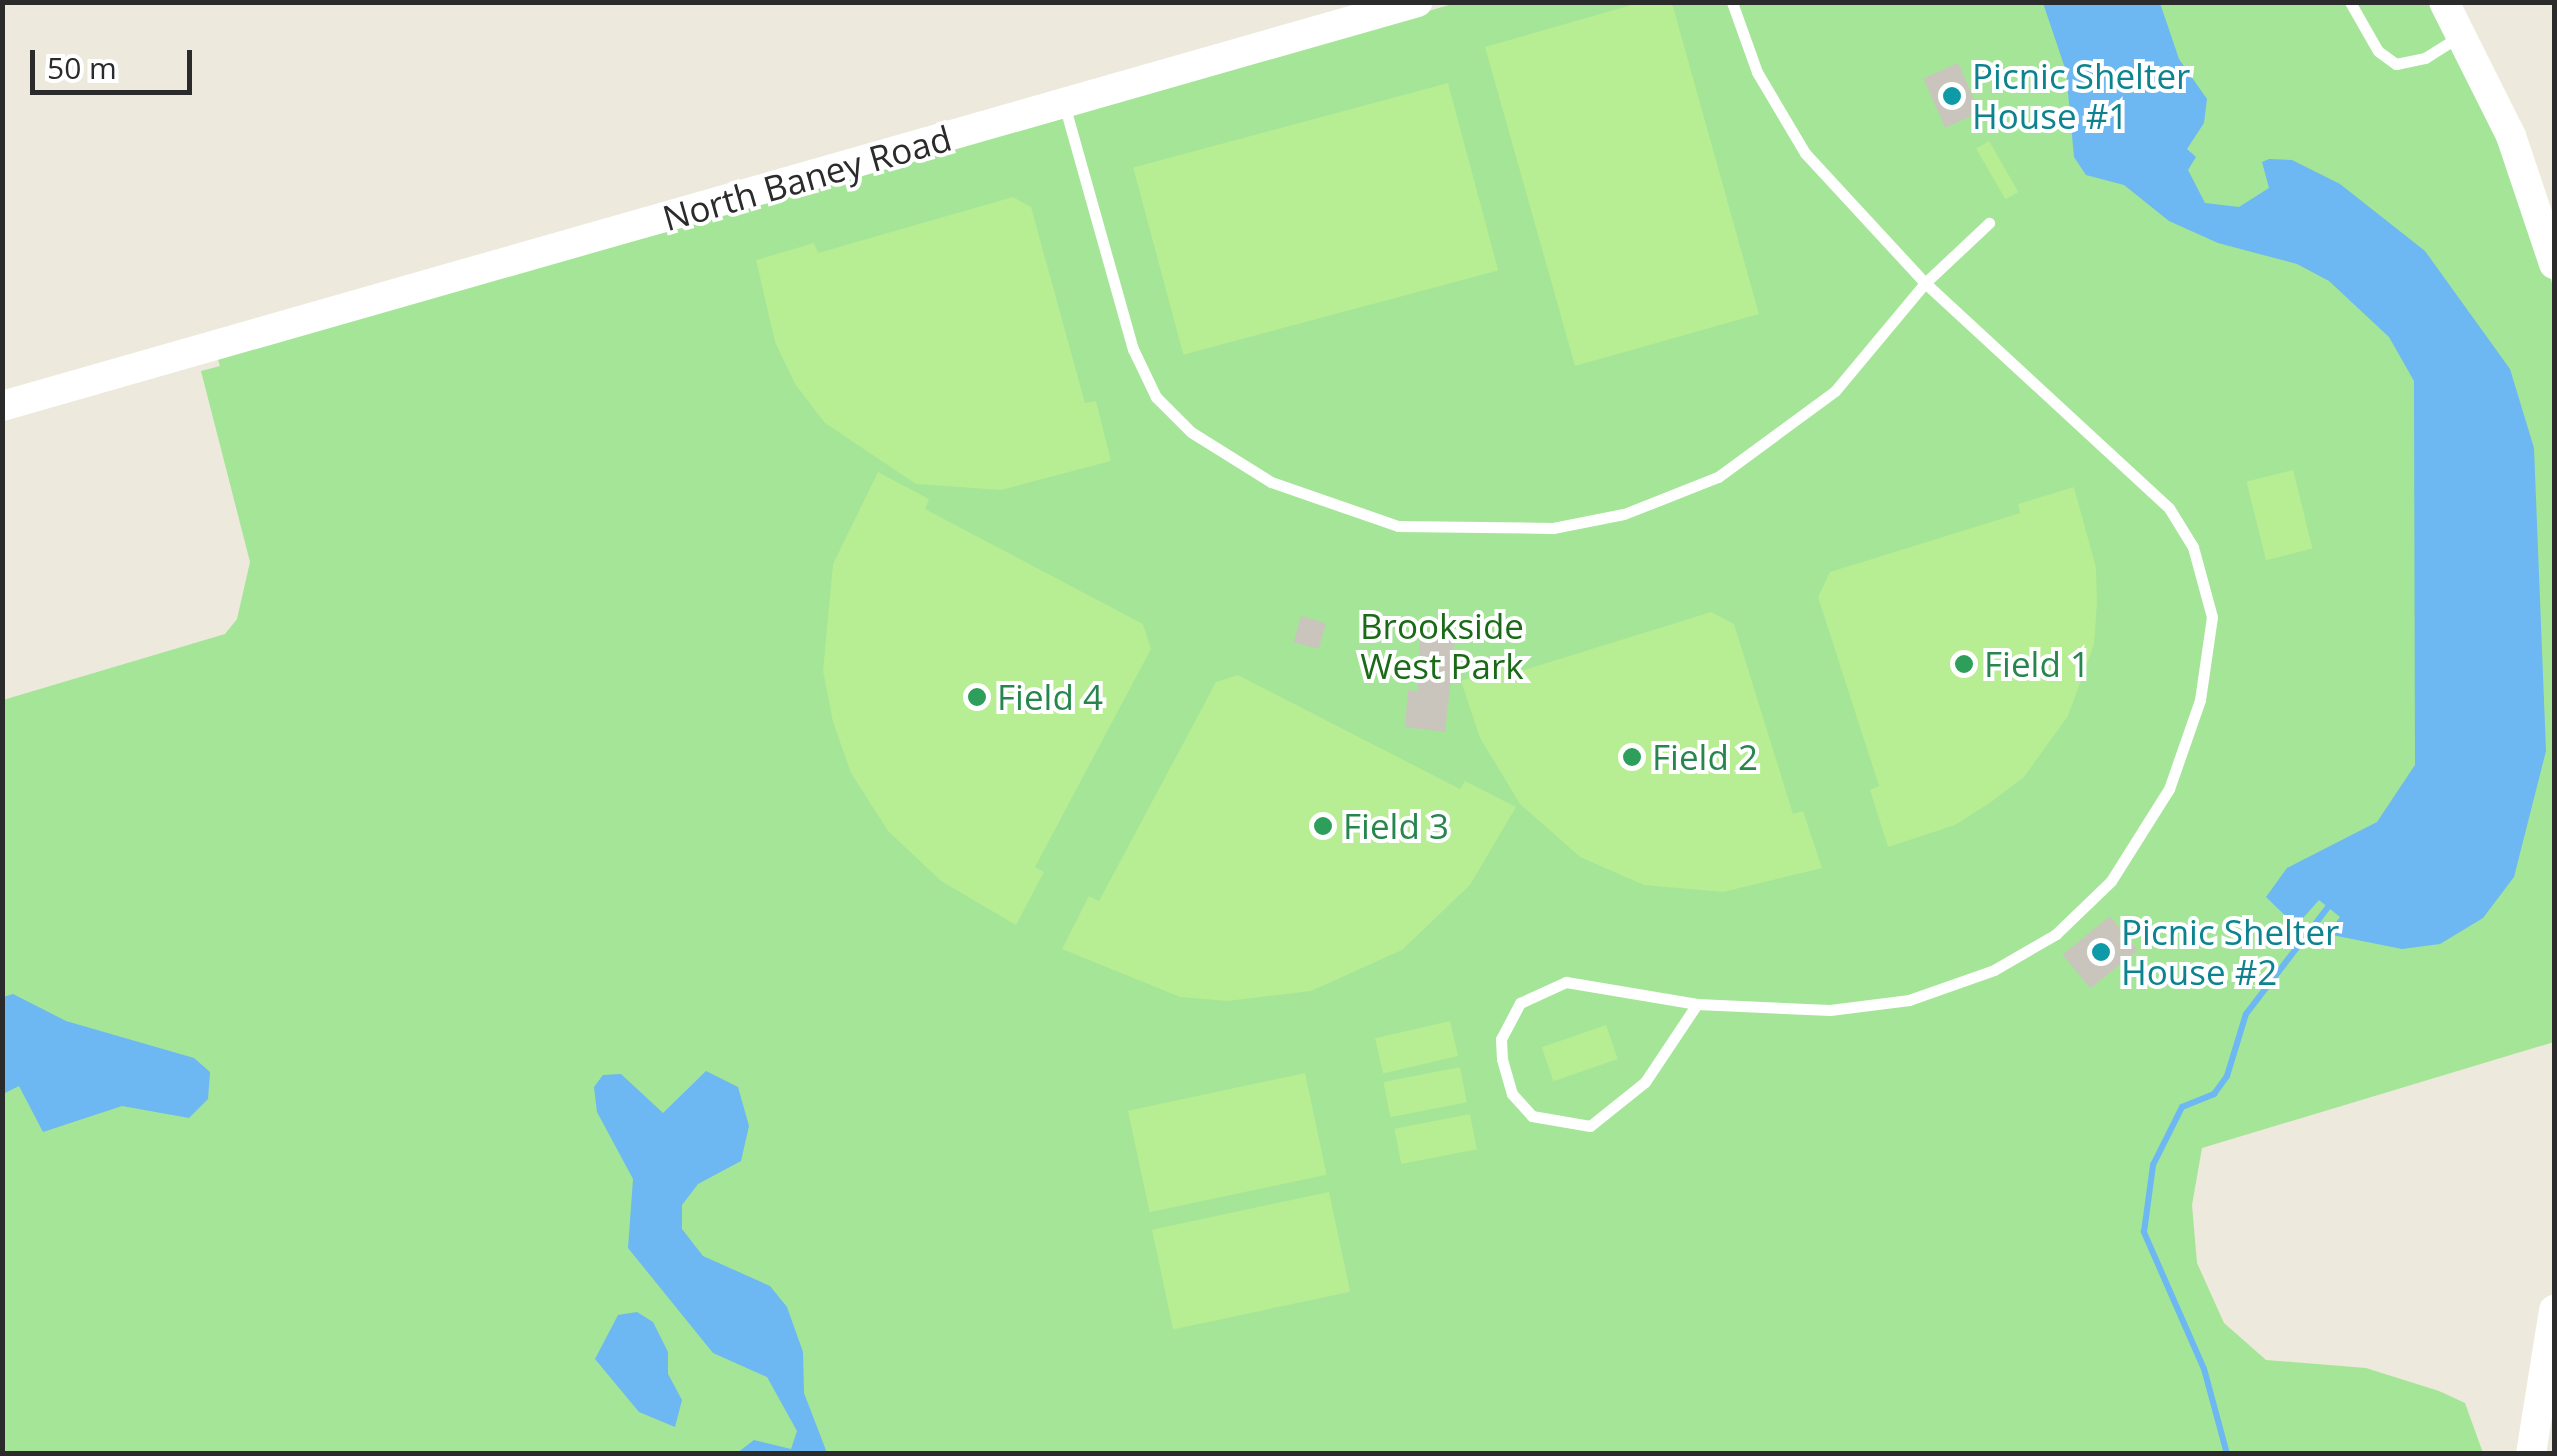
<!DOCTYPE html>
<style>
body{margin:0}
#map{position:relative;width:2557px;height:1456px;overflow:hidden;background:#ede9dc;font-family:"Open Sans",sans-serif}
div>[style]{position:absolute}
.green>*{inset:0;background:#a4e597}
.pitch>*{inset:0;background:#b7ed93;transform-origin:0 0}
.water>*{inset:0;background:#6db7f2}
.stream>*{height:6px;margin:-3px;padding:0 3px;transform-origin:3px;border-radius:3px;background:#6db7f2}
.building>*{inset:0;background:#c9c5bc;transform-origin:0 0}
.lane>*{height:11px;margin:-5.5px;padding:0 5.5px;transform-origin:5.5px;border-radius:5.5px;background:#fff}
.secondary>*{height:30px;margin:-15px;padding:0 15px;transform-origin:15px;border-radius:15px;background:#fff}
.dots>*{width:28px;height:28px;translate:-50% -50%;box-sizing:border-box;border:5px solid #fff;border-radius:50%}
span{translate:-50% -50%;white-space:nowrap;text-align:center;line-height:1.15;-webkit-text-stroke:8px #fff;paint-order:stroke}
.culture-label{font-size:35px;color:#0d838f}
.left{translate:0 -50%;text-align:left}
.street-label{font-size:35px;color:#2b2b2b}
.park-label{font-size:35px;color:#1b6a18}
.leisure-label{font-size:35px;color:#27864d}
.frame{position:absolute;inset:0;border:5px solid #2b2b2b;pointer-events:none}
.scale{position:absolute;left:30px;top:50px;width:162px;height:45px;box-sizing:border-box;border:5px solid #2b2b2b;border-top:0;padding-left:12px;font-size:30px;line-height:35px;white-space:nowrap;color:#2b2b2b;-webkit-text-stroke:8px #fff;paint-order:stroke}
</style>
<div id="map">
<div class="green">
<div style="clip-path:polygon(1456px 3px,2435px 3px,2486px 96px,2554px 289px,2554px 1042px,2202px 1148px,2192px 1205px,2197px 1263px,2224px 1323px,2266px 1360px,2366px 1368px,2439px 1391px,2465px 1403px,2483px 1453px,3px 1454px,3px 700px,225px 634px,237px 619px,250px 562px,201px 371px,220px 366px,216px 353px,682px 228px)"></div>
</div>
<div class="pitch">
<div style="clip-path:polygon(1642px 2px,1672px 3px,1759px 314px,1575px 366px,1485px 47px)"></div>
<div style="left:1448px;top:83px;width:194px;height:326px;rotate:75deg"></div>
<div style="left:1989px;top:141px;width:59px;height:15px;rotate:60deg"></div>
<div style="clip-path:polygon(1013px 197px,1031px 207px,1085px 403px,1096px 401px,1111px 461px,1001px 490px,916px 484px,825px 423px,795px 384px,775px 342px,756px 260px,814px 243px,818px 253px)"></div>
<div style="left:2293px;top:470px;width:81px;height:48px;rotate:76deg"></div>
<div style="clip-path:polygon(878px 472px,929px 499px,925px 509px,1143px 624px,1151px 649px,1035px 867px,1044px 872px,1016px 925px,941px 881px,888px 831px,851px 773px,833px 722px,823px 671px,833px 564px)"></div>
<div style="clip-path:polygon(2074px 487px,2096px 568px,2097px 604px,2094px 644px,2068px 716px,2024px 777px,1991px 802px,1955px 825px,1888px 847px,1870px 790px,1879px 786px,1818px 597px,1830px 572px,2020px 513px,2018px 504px)"></div>
<div style="clip-path:polygon(1711px 612px,1734px 624px,1793px 814px,1803px 811px,1822px 868px,1723px 892px,1644px 885px,1580px 857px,1520px 804px,1480px 738px,1461px 681px,1518px 662px,1521px 671px)"></div>
<div style="clip-path:polygon(1238px 675px,1460px 789px,1465px 781px,1516px 807px,1470px 885px,1402px 950px,1311px 991px,1227px 1001px,1180px 997px,1062px 949px,1089px 896px,1099px 901px,1216px 682px)"></div>
<div style="left:1450px;top:1021px;width:36px;height:77px;rotate:77deg"></div>
<div style="left:1606px;top:1025px;width:36px;height:68px;rotate:71deg"></div>
<div style="left:1460px;top:1067px;width:36px;height:78px;rotate:79deg"></div>
<div style="left:1305px;top:1073px;width:104px;height:181px;rotate:78deg"></div>
<div style="left:1470px;top:1114px;width:36px;height:77px;rotate:79deg"></div>
<div style="left:1329px;top:1192px;width:102px;height:181px;rotate:78deg"></div>
</div>
<div class="water">
<div style="clip-path:polygon(2043px 3px,2160px 3px,2179px 59px,2207px 99px,2204px 123px,2187px 149px,2196px 157px,2188px 170px,2205px 203px,2239px 207px,2269px 188px,2262px 162px,2269px 159px,2292px 160px,2340px 184px,2425px 251px,2510px 369px,2534px 448px,2546px 751px,2514px 877px,2483px 918px,2440px 944px,2402px 949px,2327px 934px,2340px 917px,2319px 900px,2296px 926px,2266px 897px,2287px 868px,2377px 822px,2415px 765px,2414px 381px,2389px 337px,2329px 281px,2297px 264px,2218px 243px,2169px 221px,2124px 185px,2086px 175px,2074px 157px,2066px 71px)"></div>
<div style="clip-path:polygon(13px 994px,66px 1021px,194px 1058px,210px 1072px,208px 1099px,189px 1118px,122px 1106px,43px 1132px,19px 1086px,3px 1094px,3px 997px)"></div>
<div style="clip-path:polygon(706px 1071px,738px 1087px,749px 1126px,741px 1161px,698px 1184px,682px 1205px,682px 1229px,703px 1256px,770px 1286px,787px 1307px,803px 1352px,804px 1393px,827px 1453px,737px 1453px,754px 1440px,791px 1449px,797px 1431px,767px 1377px,713px 1353px,628px 1248px,633px 1179px,597px 1112px,594px 1087px,603px 1075px,621px 1074px,663px 1113px)"></div>
<div style="clip-path:polygon(637px 1312px,653px 1322px,668px 1352px,668px 1374px,682px 1400px,675px 1427px,639px 1412px,595px 1359px,618px 1315px)"></div>
</div>
<div class="stream">
<div style="left:2227px;top:1454px;width:88px;rotate:-105.1deg"></div>
<div style="left:2204px;top:1369px;width:150px;rotate:-113.7deg"></div>
<div style="left:2144px;top:1232px;width:68px;rotate:-82.3deg"></div>
<div style="left:2153px;top:1165px;width:65px;rotate:-63.4deg"></div>
<div style="left:2182px;top:1107px;width:35px;rotate:-22deg"></div>
<div style="left:2214px;top:1094px;width:22px;rotate:-54deg"></div>
<div style="left:2227px;top:1076px;width:65px;rotate:-73deg"></div>
<div style="left:2246px;top:1014px;width:135px;rotate:-52.5deg"></div>
</div>
<div class="building">
<div style="left:1958px;top:63px;width:54px;height:38px;rotate:66deg"></div>
<div style="left:1301px;top:616px;width:26px;height:27px;rotate:16deg"></div>
<div style="clip-path:polygon(1420px 637px,1455px 639px,1445px 732px,1405px 727px,1408px 690px,1417px 691px)"></div>
<div style="left:2110px;top:916px;width:44px;height:61px;rotate:51deg"></div>
</div>
<div class="lane">
<div style="left:2350px;top:2px;width:56px;rotate:60.3deg"></div>
<div style="left:2378px;top:51px;width:22px;rotate:36deg"></div>
<div style="left:2396px;top:64px;width:30px;rotate:-12deg"></div>
<div style="left:2425px;top:58px;width:41px;rotate:-32.2deg"></div>
<div style="left:1064px;top:104px;width:255px;rotate:74.3deg"></div>
<div style="left:1133px;top:349px;width:53px;rotate:64.4deg"></div>
<div style="left:1156px;top:397px;width:49px;rotate:45deg"></div>
<div style="left:1191px;top:432px;width:94px;rotate:32deg"></div>
<div style="left:1271px;top:482px;width:134px;rotate:19.1deg"></div>
<div style="left:1398px;top:526px;width:155px;rotate:0.7deg"></div>
<div style="left:1553px;top:528px;width:72px;rotate:-11.2deg"></div>
<div style="left:1624px;top:514px;width:101px;rotate:-21.5deg"></div>
<div style="left:1718px;top:477px;width:145px;rotate:-36.3deg"></div>
<div style="left:1835px;top:391px;width:141px;rotate:-50.2deg"></div>
<div style="left:1925px;top:283px;width:88px;rotate:-43.2deg"></div>
<div style="left:1566px;top:982px;width:133px;rotate:9.5deg"></div>
<div style="left:1697px;top:1004px;width:94px;rotate:123.7deg"></div>
<div style="left:1645px;top:1082px;width:70px;rotate:141.3deg"></div>
<div style="left:1590px;top:1126px;width:59px;rotate:-170.2deg"></div>
<div style="left:1532px;top:1116px;width:30px;rotate:-132deg"></div>
<div style="left:1512px;top:1094px;width:36px;rotate:-106deg"></div>
<div style="left:1502px;top:1059px;width:20px;rotate:-93deg"></div>
<div style="left:1501px;top:1039px;width:41px;rotate:-62.2deg"></div>
<div style="left:1520px;top:1003px;width:51px;rotate:-24.5deg"></div>
<div style="left:1697px;top:1004px;width:133px;rotate:2.6deg"></div>
<div style="left:1830px;top:1010px;width:80px;rotate:-7.2deg"></div>
<div style="left:1909px;top:1000px;width:90px;rotate:-19.4deg"></div>
<div style="left:1994px;top:970px;width:72px;rotate:-30.1deg"></div>
<div style="left:2056px;top:934px;width:76px;rotate:-43.9deg"></div>
<div style="left:2111px;top:881px;width:109px;rotate:-57.8deg"></div>
<div style="left:2169px;top:789px;width:94px;rotate:-70.8deg"></div>
<div style="left:2200px;top:700px;width:84px;rotate:-81.8deg"></div>
<div style="left:2212px;top:617px;width:73px;rotate:-105.2deg"></div>
<div style="left:2193px;top:547px;width:46px;rotate:-121.6deg"></div>
<div style="left:2169px;top:508px;width:332px;rotate:-137.3deg"></div>
<div style="left:1925px;top:283px;width:177px;rotate:-132.7deg"></div>
<div style="left:1805px;top:153px;width:94px;rotate:-120.7deg"></div>
<div style="left:1757px;top:72px;width:74px;rotate:-109.7deg"></div>
</div>
<div class="secondary">
<div style="left:2444px;top:2px;width:150px;rotate:63.4deg"></div>
<div style="left:2511px;top:136px;width:135px;rotate:71.4deg"></div>
<div style="left:2px;top:406px;width:1472px;rotate:-15.93deg"></div>
<div style="left:2531px;top:1454px;width:146px;rotate:-80.9deg"></div>
</div>
<div class="dots">
<div style="left:1952px;top:96px;background:#0f9aa8"></div>
<div style="left:1964px;top:664px;background:#2e9e5b"></div>
<div style="left:977px;top:697px;background:#2e9e5b"></div>
<div style="left:1632px;top:757px;background:#2e9e5b"></div>
<div style="left:1323px;top:826px;background:#2e9e5b"></div>
<div style="left:2101px;top:952px;background:#0f9aa8"></div>
</div>
<div class="culture-label">
<span class="left" style="left:1972px;top:96px">Picnic Shelter<br>House #1</span>
<span class="left" style="left:2121px;top:952px">Picnic Shelter<br>House #2</span>
</div>
<div class="street-label">
<span style="left:807px;top:178px;rotate:-16deg">North Baney Road</span>
</div>
<div class="park-label">
<span style="left:1442px;top:646px">Brookside<br>West Park</span>
</div>
<div class="leisure-label">
<span class="left" style="left:1984px;top:664px">Field 1</span>
<span class="left" style="left:997px;top:697px">Field 4</span>
<span class="left" style="left:1652px;top:757px">Field 2</span>
<span class="left" style="left:1343px;top:826px">Field 3</span>
</div>
<div class="frame"></div>
<div class="scale">50 m</div>
</div>
